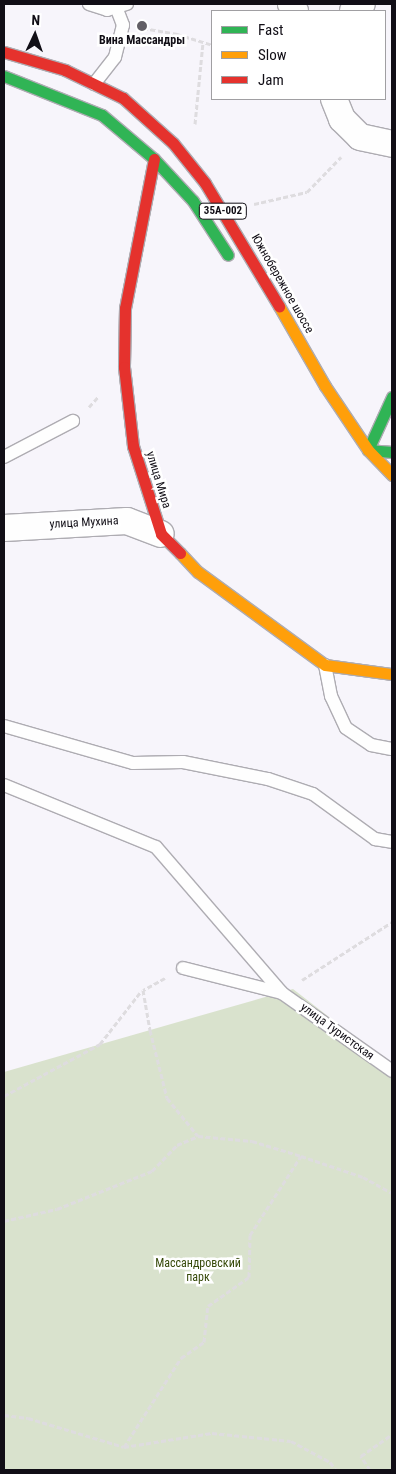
<!DOCTYPE html>
<meta charset="utf-8">
<style>
body{margin:0}
#map{position:relative;width:396px;height:1474px;overflow:hidden;background:#f7f5fb;font-family:"Roboto Condensed",sans-serif}
div>[style]{position:absolute}
.green>*{inset:0;background:#d9e2cd}
.path>*{height:3px;margin-top:-1.5px;transform-origin:0;background:repeating-linear-gradient(90deg,#dedcdf 0 5px,transparent 0 7.5px)}
.roads{filter:drop-shadow(1px 0 #aeacb2) drop-shadow(-1px 0 #aeacb2) drop-shadow(0 1px #aeacb2) drop-shadow(0 -1px #aeacb2)}
.lane>*{height:12px;margin:-6px;padding:0 6px;transform-origin:6px;border-radius:6px;background:#fefefe}
.street>*{height:26px;margin:-13px;padding:0 13px;transform-origin:13px;border-radius:13px;background:#fefefe}
.fast>*{height:11px;margin:-5.5px;padding:0 5.5px;transform-origin:5.5px;border-radius:5.5px;background:#30b455}
.slow>*{height:11px;margin:-5.5px;padding:0 5.5px;transform-origin:5.5px;border-radius:5.5px;background:#ff9f0a}
.jam>*{height:11px;margin:-5.5px;padding:0 5.5px;transform-origin:5.5px;border-radius:5.5px;background:#e5322d}
.dots>*{width:14px;height:14px;translate:-50% -50%;box-sizing:border-box;border:2px solid #fff;border-radius:50%}
span{translate:-50% -50%;white-space:nowrap;text-align:center;line-height:1.15;-webkit-text-stroke:5px #fff;paint-order:stroke}
.shield-label span{padding:1px 4px;background:#fff;border:1px solid;border-radius:4px;-webkit-text-stroke-width:0}
.shield-label{font-size:11px;color:#110e16;font-weight:700}
.poi-label{font-size:12px;color:#110e16;font-weight:700}
.street-label{font-size:12px;color:#110e16}
.park-label{font-size:12px;color:#374a0a}
.frame{position:absolute;inset:0;border:5px solid #110e16;pointer-events:none}
.legend{position:absolute;left:211px;top:10px;width:175px;height:90px;box-sizing:border-box;background:#fff;border:1px solid #a09fa2;margin:0;padding:6px 9px;list-style:none;font-size:15px;color:#110e16}
.legend li{display:flex;align-items:center;gap:10px;height:25px}
.legend b{width:25px;border:1px solid #a09fa2}
.north{position:absolute;left:10px;top:10px;width:50px;height:50px;-webkit-text-stroke:4px #fff;paint-order:stroke;rotate:3deg;font-size:14px;font-weight:700;line-height:20px;text-align:center;color:#110e16}
.north::after{content:'';display:block;margin:auto;width:18px;height:22px;background:#110e16;clip-path:polygon(50% 0,100% 100%,50% 72%,0 100%)}
</style>
<div id="map">
<div class="green">
<div style="clip-path:polygon(293px 989px,392px 1066px,392px 1470px,4px 1470px,4px 1072px)"></div>
</div>
<div class="path">
<div style="left:143px;top:28px;width:35px;rotate:10deg"></div>
<div style="left:177px;top:34px;width:37px;rotate:17deg"></div>
<div style="left:195px;top:124px;width:82px;rotate:-84.4deg"></div>
<div style="left:254px;top:204px;width:54px;rotate:-12.8deg"></div>
<div style="left:307px;top:192px;width:49px;rotate:-45.8deg"></div>
<div style="left:89px;top:407px;width:13px;rotate:-48deg"></div>
<div style="left:165px;top:978px;width:25px;rotate:151deg"></div>
<div style="left:143px;top:990px;width:41px;rotate:80.1deg"></div>
<div style="left:150px;top:1030px;width:70px;rotate:76deg"></div>
<div style="left:167px;top:1098px;width:49px;rotate:50.8deg"></div>
<div style="left:302px;top:980px;width:107px;rotate:-32.8deg"></div>
<div style="left:4px;top:1096px;width:109px;rotate:-28.4deg"></div>
<div style="left:100px;top:1044px;width:68px;rotate:-52.1deg"></div>
<div style="left:4px;top:1221px;width:54px;rotate:-12.8deg"></div>
<div style="left:57px;top:1209px;width:102px;rotate:-21.8deg"></div>
<div style="left:152px;top:1171px;width:36px;rotate:-46deg"></div>
<div style="left:177px;top:1145px;width:23px;rotate:-23deg"></div>
<div style="left:198px;top:1136px;width:54px;rotate:5.3deg"></div>
<div style="left:252px;top:1141px;width:51px;rotate:17deg"></div>
<div style="left:301px;top:1156px;width:65px;rotate:18.7deg"></div>
<div style="left:363px;top:1177px;width:33px;rotate:29deg"></div>
<div style="left:4px;top:1415px;width:24px;rotate:7deg"></div>
<div style="left:28px;top:1418px;width:100px;rotate:16.8deg"></div>
<div style="left:124px;top:1447px;width:89px;rotate:-9deg"></div>
<div style="left:212px;top:1433px;width:79px;rotate:5.8deg"></div>
<div style="left:291px;top:1441px;width:44px;rotate:28.3deg"></div>
<div style="left:330px;top:1462px;width:10px;rotate:53deg"></div>
<div style="left:124px;top:1447px;width:106px;rotate:-57.4deg"></div>
<div style="left:181px;top:1358px;width:28px;rotate:-35deg"></div>
<div style="left:204px;top:1342px;width:36px;rotate:-84deg"></div>
<div style="left:208px;top:1306px;width:50px;rotate:-35.3deg"></div>
<div style="left:249px;top:1277px;width:42px;rotate:-88.6deg"></div>
<div style="left:250px;top:1235px;width:94px;rotate:-57.2deg"></div>
<div style="left:370px;top:1470px;width:17px;rotate:-123deg"></div>
<div style="left:361px;top:1456px;width:38px;rotate:-35deg"></div>
</div>
<div class="roads">
<div class="lane">
<div style="left:89px;top:4px;width:19px;rotate:18deg"></div>
<div style="left:107px;top:10px;width:21px;rotate:-17deg"></div>
<div style="left:94px;top:84px;width:34px;rotate:-52deg"></div>
<div style="left:115px;top:57px;width:33px;rotate:-76deg"></div>
<div style="left:123px;top:25px;width:17px;rotate:-111deg"></div>
<div style="left:4px;top:457px;width:78px;rotate:-27.6deg"></div>
<div style="left:325px;top:665px;width:32px;rotate:79deg"></div>
<div style="left:331px;top:696px;width:35px;rotate:65deg"></div>
<div style="left:346px;top:728px;width:30px;rotate:34deg"></div>
<div style="left:371px;top:745px;width:21px;rotate:11deg"></div>
<div style="left:4px;top:726px;width:134px;rotate:16deg"></div>
<div style="left:133px;top:763px;width:50px;rotate:-1.1deg"></div>
<div style="left:183px;top:762px;width:87px;rotate:11.3deg"></div>
<div style="left:268px;top:779px;width:47px;rotate:18.4deg"></div>
<div style="left:313px;top:794px;width:77px;rotate:36deg"></div>
<div style="left:375px;top:839px;width:17px;rotate:10deg"></div>
<div style="left:4px;top:785px;width:164px;rotate:22.2deg"></div>
<div style="left:156px;top:847px;width:193px;rotate:49.2deg"></div>
<div style="left:282px;top:993px;width:135px;rotate:35.3deg"></div>
<div style="left:183px;top:968px;width:102px;rotate:14.2deg"></div>
</div>
<div class="street">
<div style="left:291px;top:4px;width:8px;rotate:60deg"></div>
<div style="left:353px;top:11px;width:11px;rotate:-38deg"></div>
<div style="left:334px;top:99px;width:22px;rotate:68deg"></div>
<div style="left:342px;top:119px;width:25px;rotate:45deg"></div>
<div style="left:360px;top:137px;width:33px;rotate:12deg"></div>
<div style="left:4px;top:528px;width:123px;rotate:-3.3deg"></div>
<div style="left:127px;top:521px;width:36px;rotate:21deg"></div>
</div>
<div class="fast">
<div style="left:4px;top:76px;width:105px;rotate:21.7deg"></div>
<div style="left:102px;top:115px;width:68px;rotate:40.2deg"></div>
<div style="left:154px;top:159px;width:57px;rotate:47.1deg"></div>
<div style="left:193px;top:201px;width:64px;rotate:57.1deg"></div>
<div style="left:392px;top:397px;width:58px;rotate:114.4deg"></div>
<div style="left:368px;top:450px;width:24px;rotate:5deg"></div>
</div>
<div class="slow">
<div style="left:279px;top:306px;width:92px;rotate:60.1deg"></div>
<div style="left:325px;top:386px;width:77px;rotate:56.1deg"></div>
<div style="left:368px;top:450px;width:35px;rotate:46deg"></div>
<div style="left:180px;top:553px;width:26px;rotate:47deg"></div>
<div style="left:198px;top:572px;width:157px;rotate:36.2deg"></div>
<div style="left:325px;top:665px;width:68px;rotate:7.7deg"></div>
</div>
<div class="jam">
<div style="left:4px;top:52px;width:64px;rotate:16.4deg"></div>
<div style="left:65px;top:70px;width:64px;rotate:25.8deg"></div>
<div style="left:123px;top:98px;width:67px;rotate:42deg"></div>
<div style="left:173px;top:143px;width:51px;rotate:51.3deg"></div>
<div style="left:205px;top:183px;width:144px;rotate:59deg"></div>
<div style="left:154px;top:159px;width:152px;rotate:101deg"></div>
<div style="left:125px;top:308px;width:59px;rotate:91deg"></div>
<div style="left:124px;top:367px;width:80px;rotate:83.5deg"></div>
<div style="left:133px;top:446px;width:92px;rotate:72.3deg"></div>
<div style="left:161px;top:534px;width:27px;rotate:45deg"></div>
</div>
</div>
<div class="dots">
<div style="left:142px;top:26px;background:#625f66"></div>
</div>
<div class="shield-label">
<span style="left:223px;top:211px">35А-002</span>
</div>
<div class="poi-label">
<span style="left:142px;top:41px">Вина Массандры</span>
</div>
<div class="street-label">
<span style="left:282px;top:284px;rotate:60deg">Южнобережное шоссе</span>
<span style="left:158px;top:480px;rotate:73deg">улица Мира</span>
<span style="left:84px;top:523px;rotate:-3deg">улица Мухина</span>
<span style="left:337px;top:1032px;rotate:36deg">улица Туристская</span>
</div>
<div class="park-label">
<span style="left:198px;top:1271px">Массандровский<br>парк</span>
</div>
<div class="frame"></div>
<ul class="legend">
<li><b style="height:6px;background:#30b455"></b>Fast</li>
<li><b style="height:6px;background:#ff9f0a"></b>Slow</li>
<li><b style="height:6px;background:#e5322d"></b>Jam</li>
</ul>
<div class="north">N</div>
</div>
